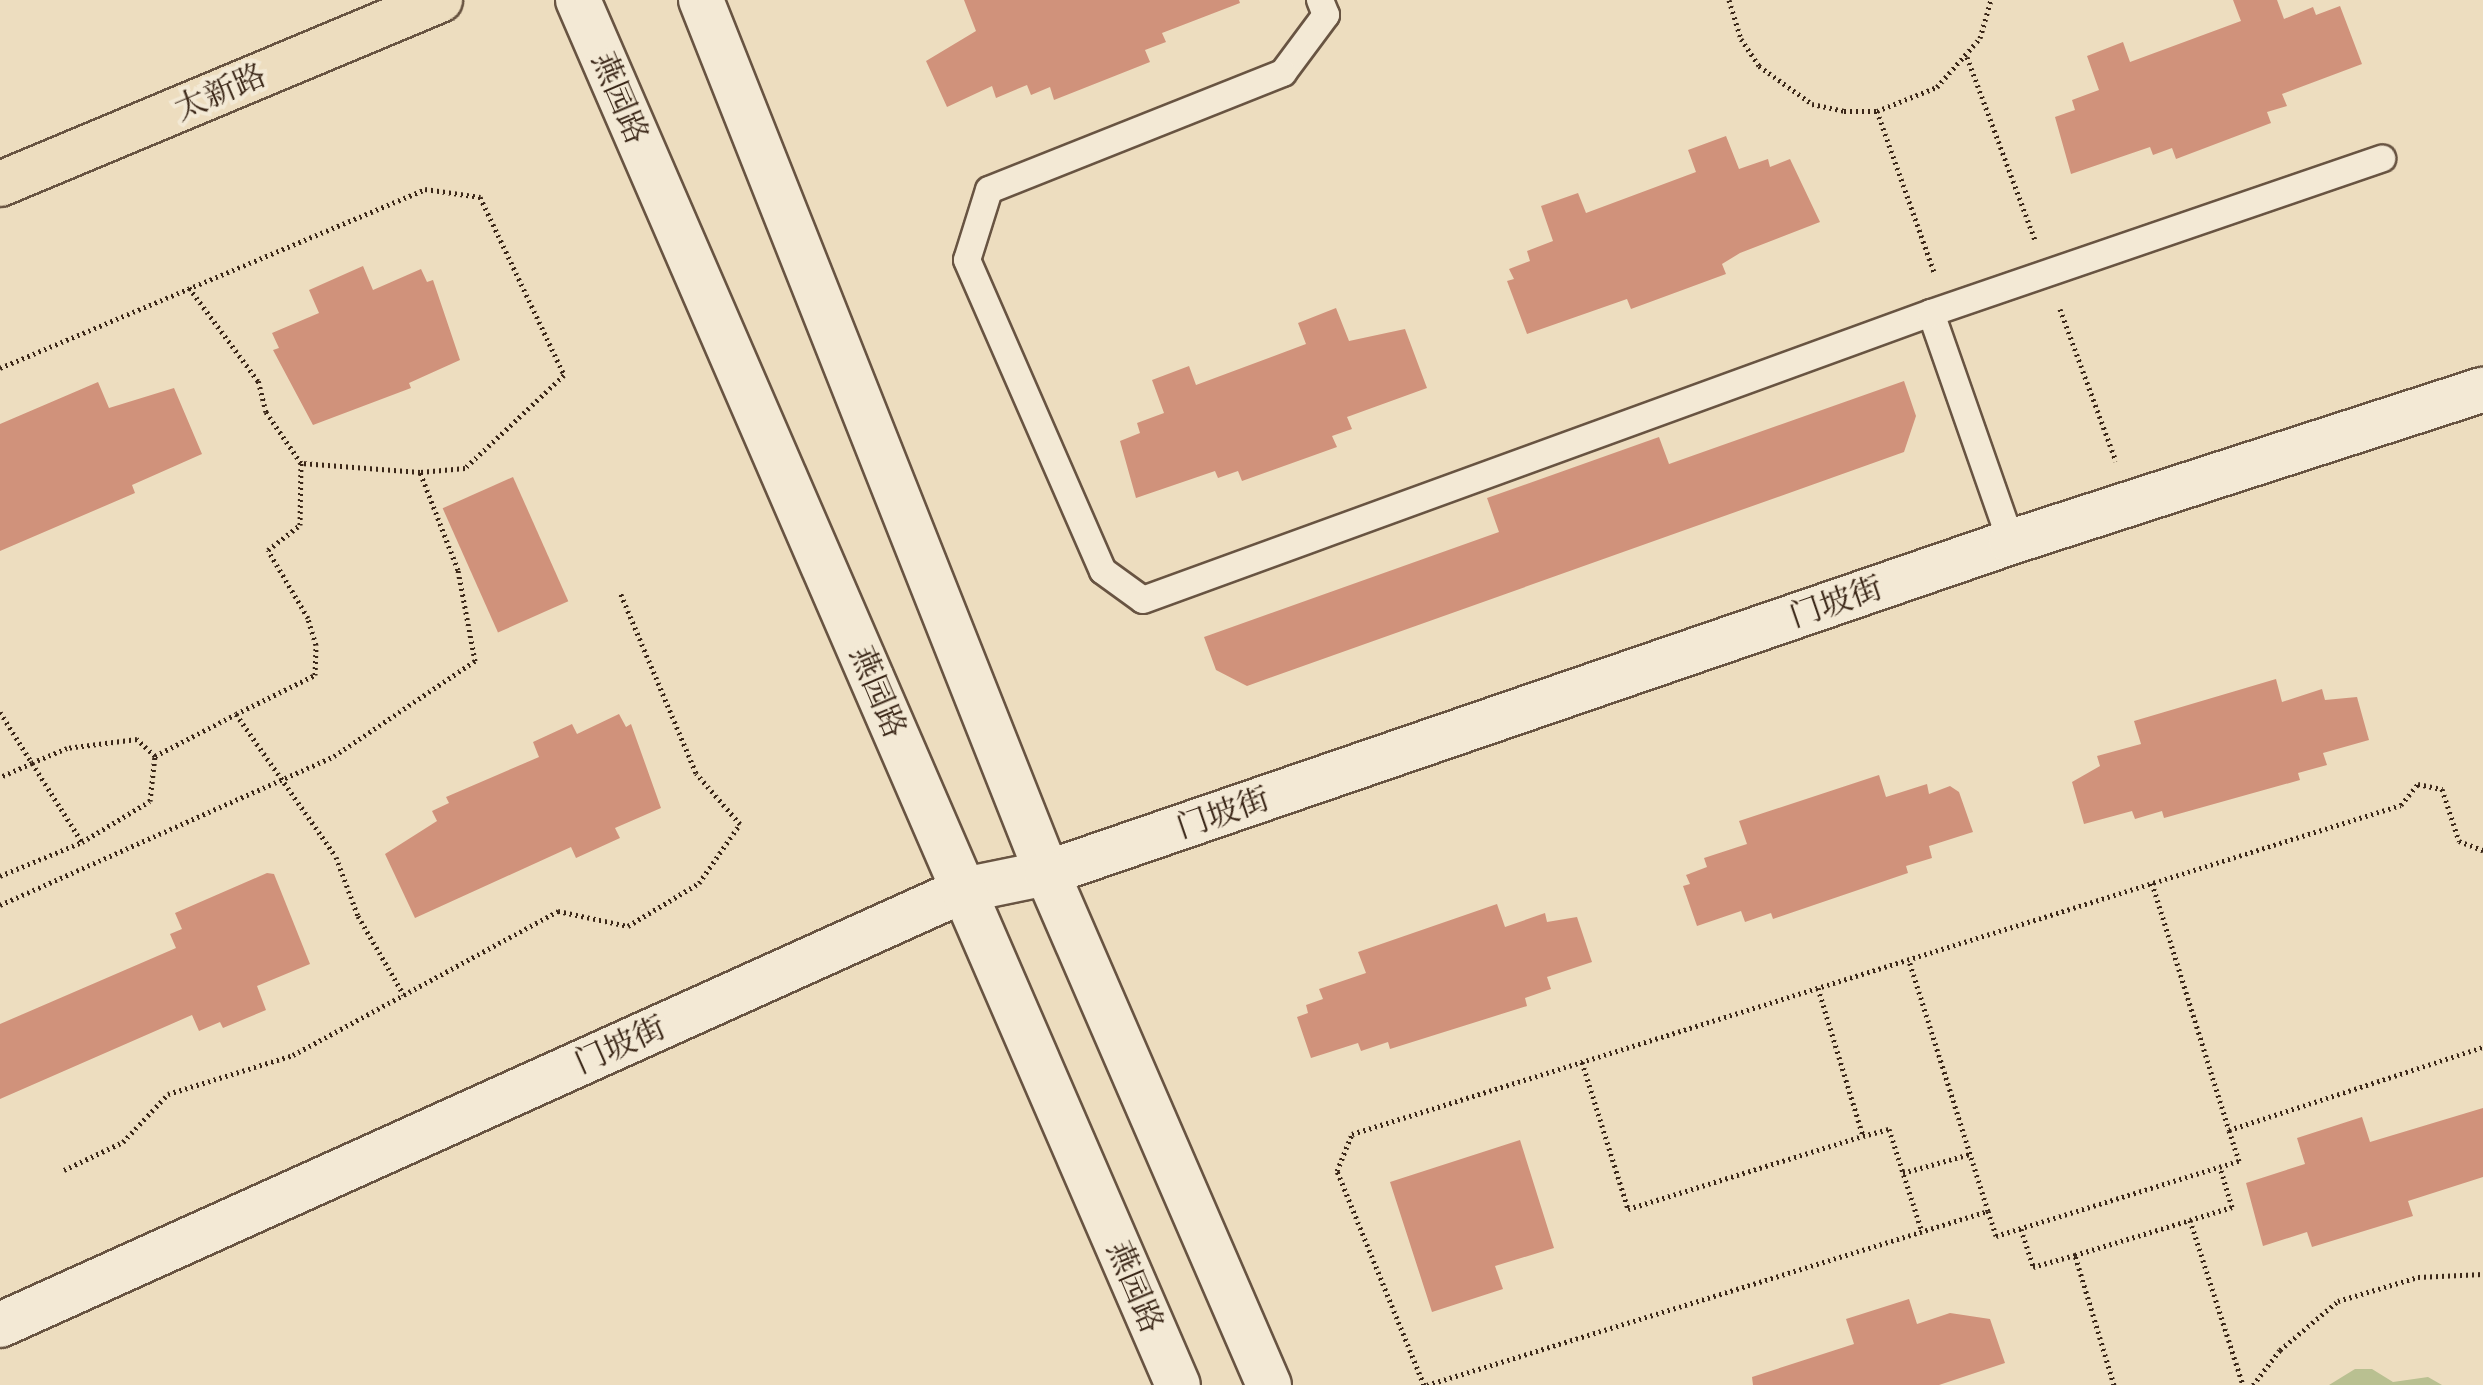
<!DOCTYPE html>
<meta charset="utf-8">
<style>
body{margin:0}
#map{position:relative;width:2483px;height:1385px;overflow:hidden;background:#edddbf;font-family:Alegreya,"Noto Serif SC",serif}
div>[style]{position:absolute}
.green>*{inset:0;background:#b9c091}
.building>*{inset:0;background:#d0927b;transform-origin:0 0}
.path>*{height:5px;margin-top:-2.5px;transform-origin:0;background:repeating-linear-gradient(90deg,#3b2718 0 2px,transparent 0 6px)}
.roads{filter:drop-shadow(2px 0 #685442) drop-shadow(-2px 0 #685442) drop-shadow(0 2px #685442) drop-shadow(0 -2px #685442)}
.service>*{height:26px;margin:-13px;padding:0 13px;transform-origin:13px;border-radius:13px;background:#f3e9d5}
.tertiary>*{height:44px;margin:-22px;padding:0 22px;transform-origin:22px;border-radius:22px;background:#f3e9d5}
.secondary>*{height:44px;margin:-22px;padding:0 22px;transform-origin:22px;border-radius:22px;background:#f3e9d5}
.primary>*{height:44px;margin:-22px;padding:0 22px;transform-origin:22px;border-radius:22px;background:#edddbf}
span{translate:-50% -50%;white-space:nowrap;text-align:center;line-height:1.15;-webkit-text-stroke:8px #f3e9d5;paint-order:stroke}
.street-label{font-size:32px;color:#3b2718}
</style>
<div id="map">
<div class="green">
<div style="clip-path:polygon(2355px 1369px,2372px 1369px,2393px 1382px,2428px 1377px,2442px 1385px,2329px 1385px)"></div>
</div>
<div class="building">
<div style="clip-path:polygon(964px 0,1239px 0,1240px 3px,1162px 33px,1166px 42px,1145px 50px,1150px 62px,1054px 100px,1050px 87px,1031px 95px,1027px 85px,996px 98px,992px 86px,947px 107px,926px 61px,976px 31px)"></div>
<div style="clip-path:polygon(2233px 0,2277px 0,2284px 19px,2313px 7px,2316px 15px,2340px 6px,2362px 64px,2282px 94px,2287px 106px,2267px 112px,2271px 123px,2176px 159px,2172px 148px,2153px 155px,2150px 147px,2071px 174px,2055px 117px,2075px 110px,2072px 100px,2099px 90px,2087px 56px,2123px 42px,2130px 62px,2241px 21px)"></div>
<div style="clip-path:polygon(1726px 136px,1739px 169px,1768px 159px,1770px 167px,1790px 159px,1820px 222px,1740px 253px,1722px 264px,1726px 274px,1631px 309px,1627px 299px,1527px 334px,1507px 281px,1514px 279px,1509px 269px,1530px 261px,1527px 251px,1553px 241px,1541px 206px,1578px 193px,1586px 213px,1696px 172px,1688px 150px)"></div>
<div style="clip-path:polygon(363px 266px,373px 290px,421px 269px,427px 282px,433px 280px,460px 360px,409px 383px,411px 388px,313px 425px,273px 350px,279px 348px,272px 333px,319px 313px,309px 290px)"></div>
<div style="clip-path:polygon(1336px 308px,1349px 341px,1405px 329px,1427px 388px,1347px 417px,1352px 429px,1332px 436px,1337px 447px,1242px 481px,1238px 471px,1218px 478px,1215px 471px,1136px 498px,1120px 441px,1140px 433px,1137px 423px,1164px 413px,1152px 380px,1189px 366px,1196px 385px,1306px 344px,1298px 323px)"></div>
<div style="clip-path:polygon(1904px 381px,1916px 416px,1904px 452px,1247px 686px,1216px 670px,1204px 637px,1499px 532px,1487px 498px,1659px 437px,1669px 464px)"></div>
<div style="clip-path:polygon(98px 382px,109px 408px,174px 388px,202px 454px,132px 485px,135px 493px,0 551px,0 424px)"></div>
<div style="left:513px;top:477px;width:136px;height:77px;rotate:66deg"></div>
<div style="clip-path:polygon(2276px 679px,2282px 702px,2322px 689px,2325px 700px,2357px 697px,2369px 740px,2323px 753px,2327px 765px,2298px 773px,2300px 780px,2164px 818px,2162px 811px,2135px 819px,2132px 811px,2084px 824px,2072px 782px,2100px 766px,2097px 756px,2141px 744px,2134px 721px)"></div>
<div style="clip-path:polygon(619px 714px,626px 727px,631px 724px,661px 808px,615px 828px,620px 838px,576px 858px,571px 847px,415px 918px,385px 854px,437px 821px,432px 811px,449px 803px,446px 797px,539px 757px,533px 742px,572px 724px,577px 734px)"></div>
<div style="clip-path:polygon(1879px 775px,1886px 797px,1927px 784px,1929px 794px,1950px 786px,1959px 792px,1973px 832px,1929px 846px,1932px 858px,1906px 866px,1908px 873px,1773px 919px,1771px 913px,1745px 922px,1741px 911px,1697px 926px,1683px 886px,1690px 884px,1686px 875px,1707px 867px,1704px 858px,1747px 844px,1739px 821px)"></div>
<div style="clip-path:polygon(267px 873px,274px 874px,310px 964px,257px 986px,266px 1010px,223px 1028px,220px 1022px,199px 1031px,192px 1015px,0 1099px,0 1024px,176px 948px,170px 934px,182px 929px,175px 913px)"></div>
<div style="clip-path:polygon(1497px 904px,1505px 927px,1545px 913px,1547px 922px,1577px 917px,1592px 962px,1547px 977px,1551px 989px,1525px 998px,1527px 1006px,1390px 1049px,1388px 1042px,1361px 1051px,1358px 1043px,1311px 1058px,1297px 1017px,1308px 1013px,1306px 1005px,1323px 999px,1319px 989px,1366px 973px,1358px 952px)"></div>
<div style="clip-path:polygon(2483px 1108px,2483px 1177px,2408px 1201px,2413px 1216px,2312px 1247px,2307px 1232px,2263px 1246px,2246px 1183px,2305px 1164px,2297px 1138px,2362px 1117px,2370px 1142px)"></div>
<div style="clip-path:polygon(1520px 1140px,1554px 1248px,1495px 1266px,1503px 1289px,1432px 1312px,1390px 1182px)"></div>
<div style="clip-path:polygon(1909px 1299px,1917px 1324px,1950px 1313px,1990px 1319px,2005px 1363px,1939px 1385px,1753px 1385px,1752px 1377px,1854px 1344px,1846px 1319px)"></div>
</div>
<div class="path">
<div style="left:1729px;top:0;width:41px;rotate:72.9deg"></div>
<div style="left:1741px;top:39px;width:32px;rotate:56deg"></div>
<div style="left:1759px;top:66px;width:65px;rotate:35.6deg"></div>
<div style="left:1812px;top:104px;width:33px;rotate:12deg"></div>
<div style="left:1844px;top:111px;width:33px"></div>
<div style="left:1877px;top:111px;width:65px;rotate:-21.8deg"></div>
<div style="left:1937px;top:87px;width:65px;rotate:-48.7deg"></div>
<div style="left:1980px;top:38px;width:40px;rotate:-74deg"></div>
<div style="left:1967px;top:57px;width:195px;rotate:69.6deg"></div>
<div style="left:1877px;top:111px;width:171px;rotate:70.5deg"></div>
<div style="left:2060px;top:309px;width:162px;rotate:69.8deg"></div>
<div style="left:0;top:368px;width:461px;rotate:-22.8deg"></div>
<div style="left:425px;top:189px;width:56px;rotate:8.3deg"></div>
<div style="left:480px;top:197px;width:197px;rotate:64.7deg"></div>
<div style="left:564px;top:375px;width:136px;rotate:136.8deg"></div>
<div style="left:465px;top:468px;width:45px;rotate:174.9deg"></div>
<div style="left:0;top:712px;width:60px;rotate:57.9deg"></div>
<div style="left:32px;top:763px;width:35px;rotate:156deg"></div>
<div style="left:236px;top:714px;width:88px;rotate:-26.3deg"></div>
<div style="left:315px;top:675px;width:30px;rotate:-88deg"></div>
<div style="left:316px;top:645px;width:28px;rotate:-107deg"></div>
<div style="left:308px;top:618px;width:79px;rotate:-120.5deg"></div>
<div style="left:268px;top:550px;width:41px;rotate:-38deg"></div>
<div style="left:300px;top:525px;width:62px;rotate:-89.1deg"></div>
<div style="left:155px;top:756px;width:25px;rotate:-137deg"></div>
<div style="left:137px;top:739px;width:71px;rotate:172.7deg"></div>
<div style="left:67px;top:748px;width:38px;rotate:157deg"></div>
<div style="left:32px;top:763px;width:93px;rotate:57.7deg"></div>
<div style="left:82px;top:842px;width:79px;rotate:-31.1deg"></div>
<div style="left:150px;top:801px;width:45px;rotate:-83.7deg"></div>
<div style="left:155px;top:756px;width:91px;rotate:-27.4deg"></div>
<div style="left:236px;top:714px;width:174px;rotate:55deg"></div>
<div style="left:336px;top:857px;width:63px;rotate:69.6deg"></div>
<div style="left:358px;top:916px;width:91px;rotate:59.8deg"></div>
<div style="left:0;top:876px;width:89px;rotate:-22.5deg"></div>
<div style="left:2152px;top:883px;width:259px;rotate:72.7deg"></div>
<div style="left:2229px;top:1130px;width:267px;rotate:-18.1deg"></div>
<div style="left:0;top:905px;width:366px;rotate:-24deg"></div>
<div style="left:334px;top:756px;width:170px;rotate:-34deg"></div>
<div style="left:475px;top:661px;width:93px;rotate:-100.6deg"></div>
<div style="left:458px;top:570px;width:105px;rotate:-111.2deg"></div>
<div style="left:420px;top:472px;width:119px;rotate:-175.7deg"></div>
<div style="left:301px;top:463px;width:62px;rotate:-124.5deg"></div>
<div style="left:266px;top:412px;width:32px;rotate:-104deg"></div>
<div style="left:258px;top:381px;width:119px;rotate:-126.5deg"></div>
<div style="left:1818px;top:988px;width:155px;rotate:73.1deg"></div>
<div style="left:1863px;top:1136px;width:27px;rotate:-15deg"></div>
<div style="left:1889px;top:1129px;width:108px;rotate:72.2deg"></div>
<div style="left:1582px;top:1062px;width:154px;rotate:72.6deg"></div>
<div style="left:1628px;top:1209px;width:246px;rotate:-17.3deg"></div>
<div style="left:64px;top:1170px;width:65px;rotate:-25.4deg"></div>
<div style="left:123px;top:1142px;width:66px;rotate:-46.8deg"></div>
<div style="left:168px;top:1094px;width:131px;rotate:-17.3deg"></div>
<div style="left:293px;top:1055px;width:302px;rotate:-28.5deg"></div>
<div style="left:558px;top:911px;width:72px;rotate:12.1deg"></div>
<div style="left:628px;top:926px;width:83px;rotate:-31.2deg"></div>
<div style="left:699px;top:883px;width:72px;rotate:-55.2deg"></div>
<div style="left:740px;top:824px;width:67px;rotate:-130.8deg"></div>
<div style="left:696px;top:773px;width:196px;rotate:-112.8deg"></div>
<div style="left:1903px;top:1173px;width:70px;rotate:-15.8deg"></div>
<div style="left:1988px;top:1211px;width:26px;rotate:72deg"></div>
<div style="left:1996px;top:1236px;width:254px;rotate:-17.2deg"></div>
<div style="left:2239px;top:1161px;width:33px;rotate:-108deg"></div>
<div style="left:2190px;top:1220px;width:44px;rotate:-17.2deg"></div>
<div style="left:2232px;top:1207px;width:42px;rotate:-106.7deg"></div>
<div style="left:2021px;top:1229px;width:40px;rotate:72deg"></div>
<div style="left:2033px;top:1267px;width:44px;rotate:-15.9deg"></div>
<div style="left:1424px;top:1385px;width:231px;rotate:-112.1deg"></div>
<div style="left:1337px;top:1171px;width:40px;rotate:-68deg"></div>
<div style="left:1352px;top:1134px;width:1099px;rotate:-17.41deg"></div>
<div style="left:2401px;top:805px;width:27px;rotate:-51deg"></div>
<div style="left:2418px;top:784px;width:25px;rotate:12deg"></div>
<div style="left:2442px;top:789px;width:55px;rotate:71.9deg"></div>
<div style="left:2459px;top:841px;width:26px;rotate:21deg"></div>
<div style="left:1427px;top:1385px;width:587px;rotate:-17.23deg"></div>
<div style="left:1988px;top:1211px;width:263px;rotate:-107.5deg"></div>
<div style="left:2114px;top:1385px;width:136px;rotate:-106.7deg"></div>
<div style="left:2075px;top:1255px;width:120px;rotate:-16.9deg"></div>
<div style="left:2190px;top:1220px;width:173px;rotate:72.2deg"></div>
<div style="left:2253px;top:1385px;width:44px;rotate:-52.4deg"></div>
<div style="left:2280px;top:1350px;width:76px;rotate:-40.2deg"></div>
<div style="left:2338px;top:1301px;width:84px;rotate:-16.7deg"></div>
<div style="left:2418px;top:1277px;width:65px;rotate:-2.6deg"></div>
</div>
<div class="roads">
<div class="service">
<div style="left:1320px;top:0;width:16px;rotate:68deg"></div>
<div style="left:1326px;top:15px;width:72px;rotate:126.6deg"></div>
<div style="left:1283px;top:73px;width:316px;rotate:158.3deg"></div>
<div style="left:989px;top:190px;width:73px;rotate:107.4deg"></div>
<div style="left:967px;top:260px;width:339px;rotate:66.4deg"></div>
<div style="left:1103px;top:571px;width:49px;rotate:35.9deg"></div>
<div style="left:1143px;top:600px;width:839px;rotate:-20.01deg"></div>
<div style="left:1931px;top:313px;width:243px;rotate:70.7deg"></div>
<div style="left:1931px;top:313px;width:477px;rotate:-18.9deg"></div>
</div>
<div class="tertiary">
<div style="left:0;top:1325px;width:1058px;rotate:-24.29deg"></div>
<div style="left:964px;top:890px;width:85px;rotate:-11.6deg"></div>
<div style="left:1047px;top:873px;width:1019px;rotate:-18.95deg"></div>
<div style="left:2011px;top:542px;width:496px;rotate:-17.9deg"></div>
</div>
<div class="secondary">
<div style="left:578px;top:0;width:1509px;rotate:66.58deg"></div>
<div style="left:701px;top:0;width:939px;rotate:68.38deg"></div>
<div style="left:1047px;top:873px;width:558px;rotate:66.56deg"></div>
</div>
<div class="primary">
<div style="left:0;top:184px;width:477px;rotate:-22.7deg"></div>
</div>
</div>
<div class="street-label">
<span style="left:220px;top:92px;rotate:-23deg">太新路</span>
<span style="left:620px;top:98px;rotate:67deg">燕园路</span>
<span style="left:1836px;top:602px;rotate:-19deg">门坡街</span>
<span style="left:878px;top:692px;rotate:67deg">燕园路</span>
<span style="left:1223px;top:813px;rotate:-19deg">门坡街</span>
<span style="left:620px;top:1045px;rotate:-24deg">门坡街</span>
<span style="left:1135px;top:1287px;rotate:67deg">燕园路</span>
</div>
</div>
